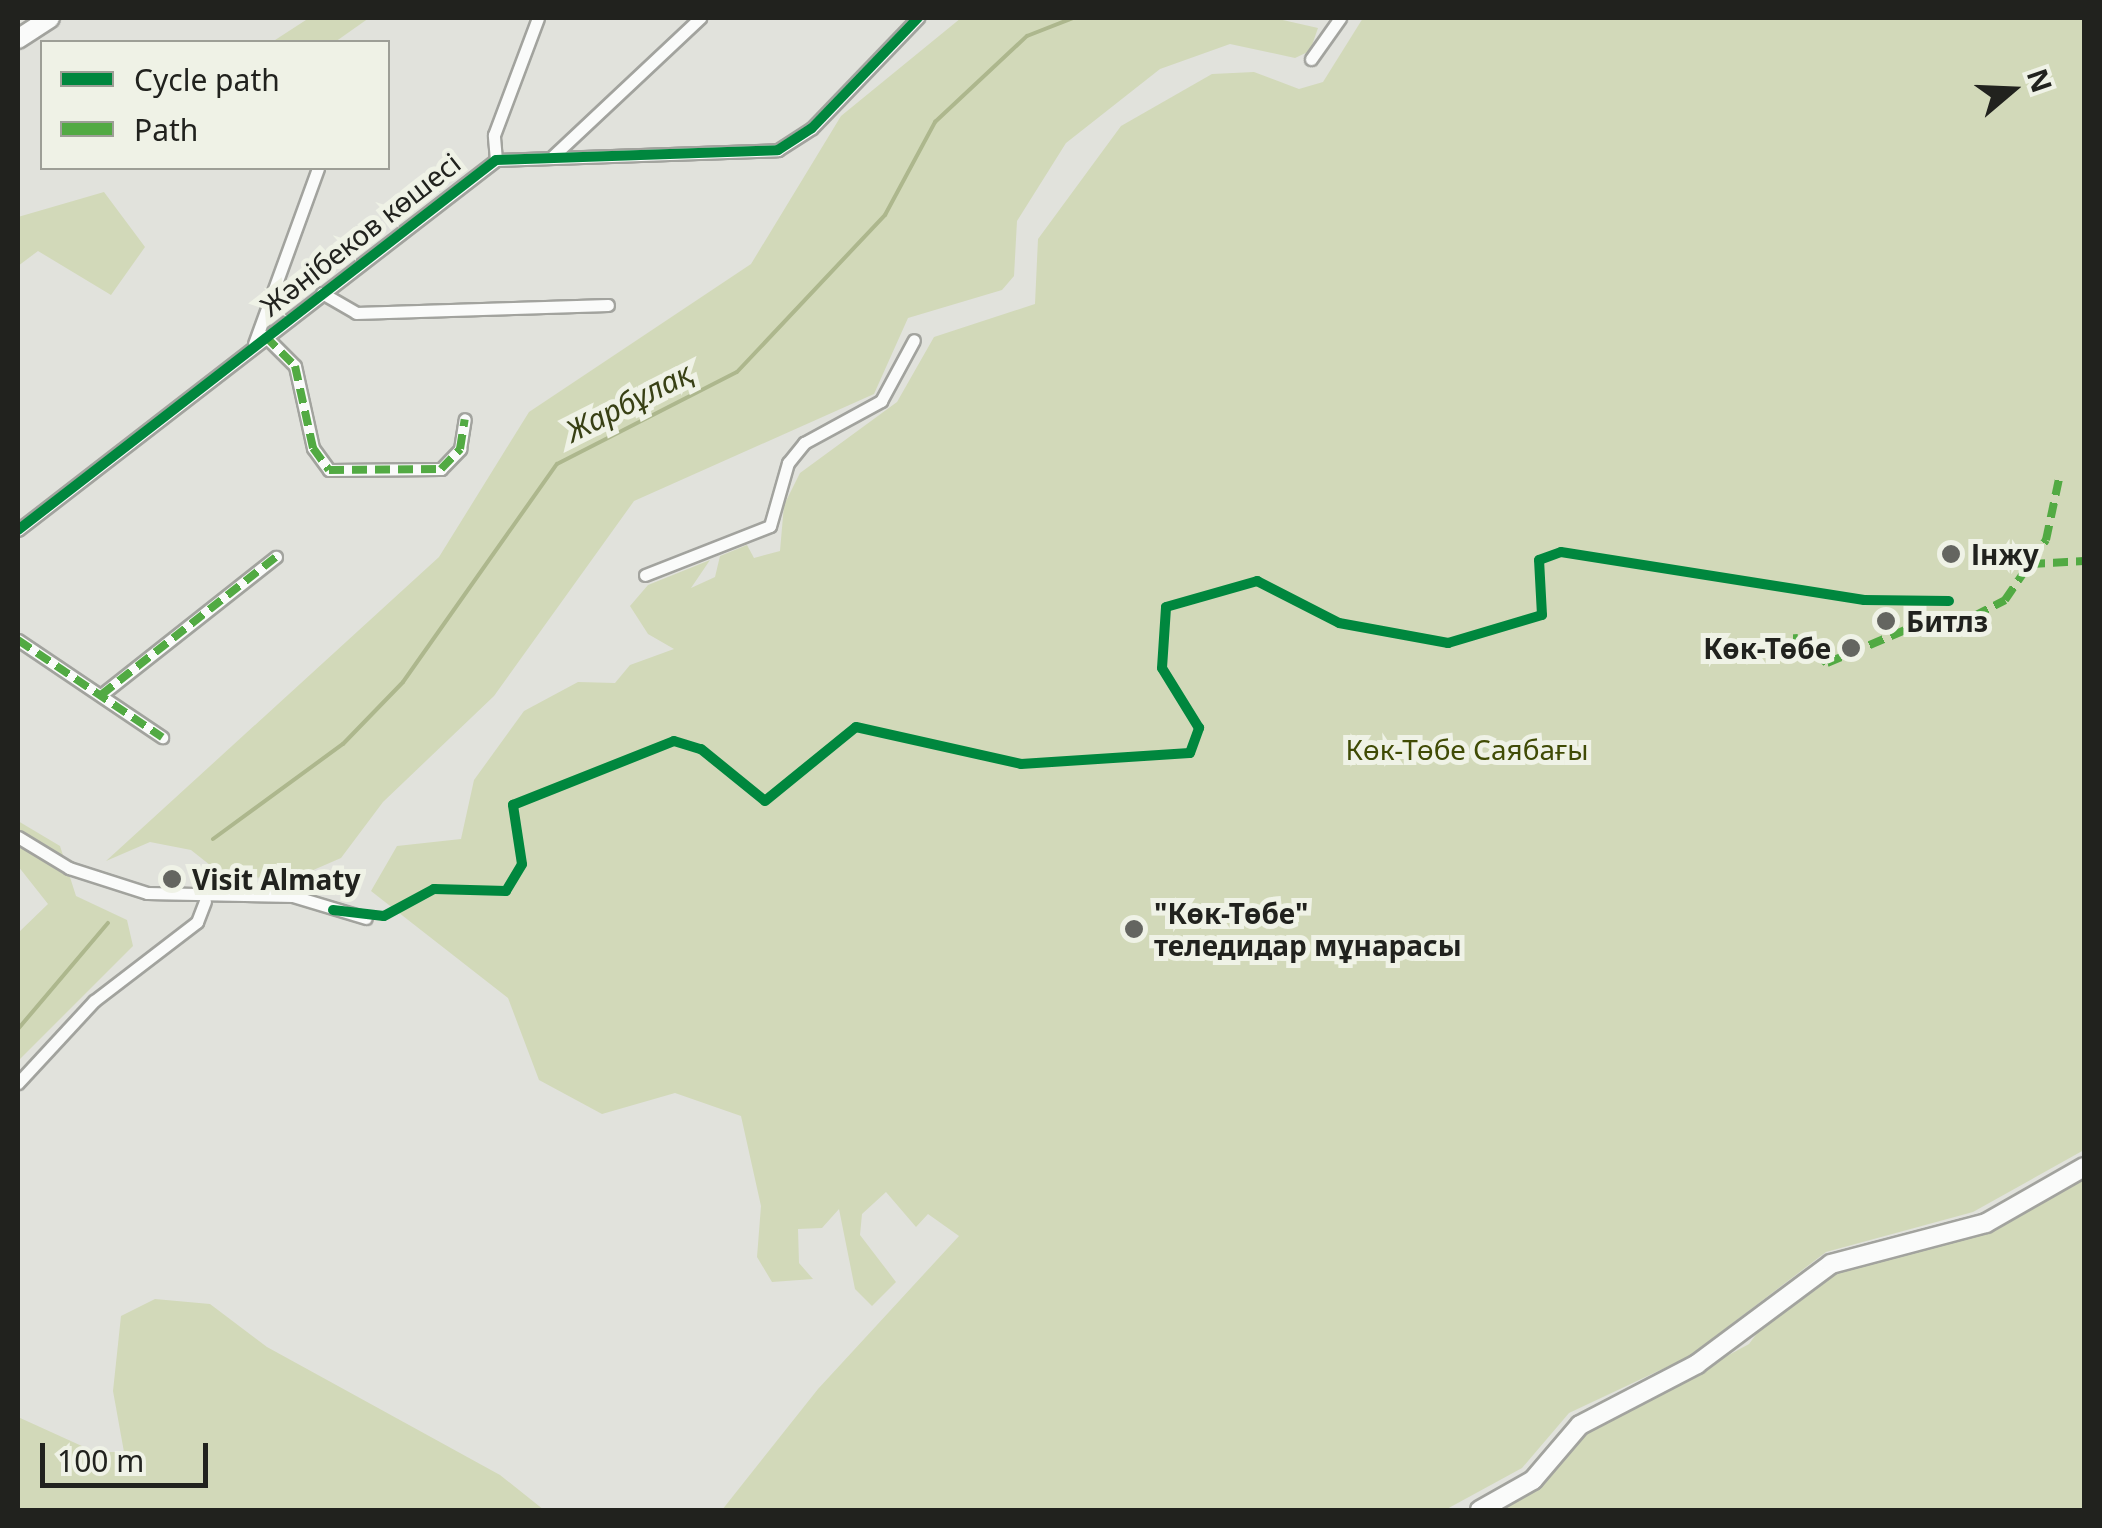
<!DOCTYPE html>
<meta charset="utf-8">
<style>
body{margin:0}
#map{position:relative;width:2102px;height:1528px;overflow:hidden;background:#e1e2dc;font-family:"Noto Sans",sans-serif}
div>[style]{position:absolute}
.green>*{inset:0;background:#d2d9b9}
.stream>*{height:4px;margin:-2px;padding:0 2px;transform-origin:2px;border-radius:2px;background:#adb78d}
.roads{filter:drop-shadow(2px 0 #a2a39e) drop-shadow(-2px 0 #a2a39e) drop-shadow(0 2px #a2a39e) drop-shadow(0 -2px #a2a39e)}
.street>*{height:11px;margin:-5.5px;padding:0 5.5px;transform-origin:5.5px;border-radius:5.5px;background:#fafbfa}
.secondary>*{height:18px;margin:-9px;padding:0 9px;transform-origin:9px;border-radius:9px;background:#fafbfa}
.quiet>*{height:8px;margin-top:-4px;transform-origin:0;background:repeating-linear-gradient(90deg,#52aa43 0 15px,transparent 0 23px)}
.cycleway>*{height:10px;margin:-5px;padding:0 5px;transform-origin:5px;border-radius:5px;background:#00873e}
.dots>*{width:28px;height:28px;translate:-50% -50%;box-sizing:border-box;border:5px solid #eff2e6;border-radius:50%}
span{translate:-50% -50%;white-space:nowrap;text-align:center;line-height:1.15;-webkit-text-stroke:10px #eff2e6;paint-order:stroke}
.street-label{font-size:28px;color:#21221e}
.poi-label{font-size:28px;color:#21221e;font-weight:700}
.left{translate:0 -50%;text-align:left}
.right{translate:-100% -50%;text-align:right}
.park-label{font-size:28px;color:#404b05}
.water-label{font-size:30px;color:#384014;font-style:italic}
.frame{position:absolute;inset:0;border:20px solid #21221e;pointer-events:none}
.legend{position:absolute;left:40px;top:40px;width:350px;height:130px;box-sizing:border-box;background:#eff2e6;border:2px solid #9d9f96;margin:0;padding:12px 18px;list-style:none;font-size:30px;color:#21221e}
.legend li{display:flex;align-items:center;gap:20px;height:50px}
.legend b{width:50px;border:2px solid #9d9f96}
.north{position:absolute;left:1962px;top:40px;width:100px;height:100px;-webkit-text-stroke:8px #eff2e6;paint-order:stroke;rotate:71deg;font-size:28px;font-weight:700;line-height:40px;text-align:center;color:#21221e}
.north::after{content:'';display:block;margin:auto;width:35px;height:45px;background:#21221e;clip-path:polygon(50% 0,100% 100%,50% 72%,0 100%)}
.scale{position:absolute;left:40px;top:1443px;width:168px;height:45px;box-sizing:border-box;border:5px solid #21221e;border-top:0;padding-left:12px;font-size:30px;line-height:35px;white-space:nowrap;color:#21221e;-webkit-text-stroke:8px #eff2e6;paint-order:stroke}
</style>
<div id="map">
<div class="green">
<div style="clip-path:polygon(309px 18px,369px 18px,335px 42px,272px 42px)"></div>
<div style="clip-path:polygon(961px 18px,1274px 18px,1318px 28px,1310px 51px,1295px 58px,1230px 44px,1160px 69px,1066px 143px,1017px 221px,1014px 276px,1002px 290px,908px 318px,874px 394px,634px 501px,494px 696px,383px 802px,341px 858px,288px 881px,220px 873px,191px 850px,150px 842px,106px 861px,439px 557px,529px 412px,751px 264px,841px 116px)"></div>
<div style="clip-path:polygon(1363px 18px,2084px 18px,2084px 1150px,1973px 1212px,1826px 1252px,1688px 1357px,1569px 1413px,1522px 1468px,1445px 1510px,722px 1510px,818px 1389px,959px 1236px,928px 1214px,916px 1227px,886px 1192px,862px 1214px,860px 1235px,896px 1282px,872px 1306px,855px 1289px,839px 1209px,822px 1228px,798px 1229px,799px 1263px,813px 1279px,772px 1282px,757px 1257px,761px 1206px,741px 1116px,675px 1093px,602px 1114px,539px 1080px,508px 998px,371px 891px,397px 846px,461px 839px,474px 780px,524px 711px,578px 682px,615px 683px,630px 665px,674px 649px,648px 634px,630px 606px,648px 585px,710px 560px,691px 588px,715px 577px,720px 556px,747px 545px,754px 558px,780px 551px,784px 505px,800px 473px,897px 402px,934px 337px,1035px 304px,1038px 239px,1121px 126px,1212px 74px,1254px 72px,1299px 89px,1323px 82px)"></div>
<div style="clip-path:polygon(104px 192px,145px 247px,111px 295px,38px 251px,18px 266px,18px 217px)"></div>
<div style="clip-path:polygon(18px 821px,60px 846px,76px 896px,127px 920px,133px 946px,18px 1061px,18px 933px,48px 904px,18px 866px)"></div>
<div style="clip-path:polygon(2084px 1173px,2084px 1510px,1500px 1510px,1538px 1488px,1585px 1433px,1749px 1344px,1769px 1317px,1837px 1270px,1985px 1232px)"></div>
<div style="clip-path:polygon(155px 1299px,210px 1304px,267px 1347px,500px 1475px,544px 1510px,18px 1510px,18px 1417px,95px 1452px,124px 1452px,113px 1391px,121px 1316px)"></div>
</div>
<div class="stream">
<div style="left:213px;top:839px;width:161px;rotate:-36.2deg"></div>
<div style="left:343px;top:744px;width:86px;rotate:-45.9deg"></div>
<div style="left:403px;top:682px;width:267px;rotate:-54.8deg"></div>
<div style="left:557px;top:464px;width:202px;rotate:-27.1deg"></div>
<div style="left:737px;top:372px;width:216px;rotate:-46.7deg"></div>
<div style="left:885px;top:215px;width:106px;rotate:-61.7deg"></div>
<div style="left:935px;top:122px;width:126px;rotate:-43.1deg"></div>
<div style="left:1027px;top:36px;width:49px;rotate:-21.4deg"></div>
<div style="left:18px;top:1029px;width:139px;rotate:-49.7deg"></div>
</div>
<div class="roads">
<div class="street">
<div style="left:1311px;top:59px;width:50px;rotate:-54.7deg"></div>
<div style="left:553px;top:156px;width:202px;rotate:-43.2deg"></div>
<div style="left:496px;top:160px;width:25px;rotate:-95deg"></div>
<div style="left:494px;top:135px;width:125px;rotate:-69.4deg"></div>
<div style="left:322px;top:293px;width:39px;rotate:30deg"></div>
<div style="left:356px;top:313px;width:252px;rotate:-1.8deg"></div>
<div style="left:265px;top:336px;width:42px;rotate:45deg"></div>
<div style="left:295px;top:366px;width:84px;rotate:77.6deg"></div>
<div style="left:313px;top:448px;width:27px;rotate:54deg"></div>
<div style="left:329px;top:470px;width:112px;rotate:-0.5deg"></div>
<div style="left:441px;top:469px;width:28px;rotate:-46deg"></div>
<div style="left:460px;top:449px;width:30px;rotate:-81deg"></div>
<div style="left:254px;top:344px;width:187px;rotate:-70deg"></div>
<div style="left:18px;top:530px;width:604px;rotate:-37.74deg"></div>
<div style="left:496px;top:160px;width:282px;rotate:-2deg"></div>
<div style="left:778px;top:150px;width:40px;rotate:-32.9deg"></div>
<div style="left:812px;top:128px;width:153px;rotate:-46.1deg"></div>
<div style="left:645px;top:575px;width:134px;rotate:-21.4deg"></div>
<div style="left:770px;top:526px;width:66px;rotate:-74.1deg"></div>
<div style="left:788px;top:463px;width:26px;rotate:-51deg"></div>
<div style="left:804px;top:443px;width:88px;rotate:-28.6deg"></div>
<div style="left:881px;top:401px;width:69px;rotate:-61.6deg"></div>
<div style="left:18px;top:640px;width:174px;rotate:34deg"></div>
<div style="left:101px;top:695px;width:223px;rotate:-38.3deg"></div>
<div style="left:18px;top:837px;width:60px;rotate:31.3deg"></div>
<div style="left:69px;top:868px;width:82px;rotate:17.8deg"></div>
<div style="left:147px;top:893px;width:146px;rotate:1.2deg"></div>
<div style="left:293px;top:896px;width:76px;rotate:16.8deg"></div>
<div style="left:18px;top:1083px;width:112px;rotate:-47.2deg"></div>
<div style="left:94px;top:1001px;width:130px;rotate:-37.5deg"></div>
<div style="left:197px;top:922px;width:22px;rotate:-69deg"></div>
</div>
<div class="secondary">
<div style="left:18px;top:39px;width:38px;rotate:-33deg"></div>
<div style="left:1480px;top:1510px;width:61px;rotate:-29.5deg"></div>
<div style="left:1533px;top:1480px;width:72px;rotate:-49.5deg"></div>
<div style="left:1580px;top:1425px;width:132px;rotate:-27.5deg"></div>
<div style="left:1697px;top:1364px;width:167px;rotate:-36.7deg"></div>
<div style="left:1831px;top:1264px;width:160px;rotate:-14.8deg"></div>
<div style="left:1986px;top:1223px;width:113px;rotate:-29.7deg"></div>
</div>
</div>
<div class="quiet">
<div style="left:265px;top:336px;width:42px;rotate:45deg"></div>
<div style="left:295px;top:366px;width:84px;rotate:77.6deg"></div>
<div style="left:313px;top:448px;width:27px;rotate:54deg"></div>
<div style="left:329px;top:470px;width:112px;rotate:-0.5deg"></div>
<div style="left:441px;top:469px;width:28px;rotate:-46deg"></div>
<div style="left:460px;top:449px;width:30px;rotate:-81deg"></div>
<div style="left:2030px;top:564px;width:54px;rotate:-3.2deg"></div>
<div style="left:1922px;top:622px;width:52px;rotate:-6.6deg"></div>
<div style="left:1974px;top:616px;width:35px;rotate:-27deg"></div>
<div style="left:2005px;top:600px;width:73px;rotate:-55.7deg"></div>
<div style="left:2046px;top:540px;width:62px;rotate:-78deg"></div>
<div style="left:18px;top:640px;width:174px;rotate:34deg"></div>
<div style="left:1770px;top:640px;width:28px;rotate:-4deg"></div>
<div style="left:1798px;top:638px;width:38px;rotate:41deg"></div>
<div style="left:1827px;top:663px;width:90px;rotate:-22.9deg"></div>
<div style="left:101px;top:695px;width:223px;rotate:-38.3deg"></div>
</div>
<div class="cycleway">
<div style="left:18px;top:530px;width:604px;rotate:-37.74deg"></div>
<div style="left:496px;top:160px;width:282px;rotate:-2deg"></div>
<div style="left:778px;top:150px;width:40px;rotate:-32.9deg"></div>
<div style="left:812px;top:128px;width:153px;rotate:-46.1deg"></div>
<div style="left:333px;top:910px;width:51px;rotate:6.7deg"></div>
<div style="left:384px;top:916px;width:57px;rotate:-28.4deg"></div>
<div style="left:434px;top:889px;width:72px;rotate:1.6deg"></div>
<div style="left:506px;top:891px;width:31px;rotate:-59deg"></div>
<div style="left:522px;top:864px;width:60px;rotate:-98.7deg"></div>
<div style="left:513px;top:805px;width:173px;rotate:-21.7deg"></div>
<div style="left:674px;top:741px;width:28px;rotate:17deg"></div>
<div style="left:701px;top:749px;width:82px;rotate:39.1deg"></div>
<div style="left:765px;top:801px;width:117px;rotate:-39.1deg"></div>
<div style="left:856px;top:727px;width:169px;rotate:12.6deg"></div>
<div style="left:1021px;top:764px;width:169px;rotate:-3.7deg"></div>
<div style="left:1190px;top:753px;width:27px;rotate:-70deg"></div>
<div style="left:1199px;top:728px;width:70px;rotate:-121.7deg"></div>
<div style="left:1162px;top:668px;width:61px;rotate:-86.2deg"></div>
<div style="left:1166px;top:607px;width:95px;rotate:-15.9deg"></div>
<div style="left:1257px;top:581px;width:92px;rotate:27.1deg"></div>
<div style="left:1339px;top:623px;width:111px;rotate:10.4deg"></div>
<div style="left:1448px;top:643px;width:98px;rotate:-16.6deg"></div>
<div style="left:1542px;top:615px;width:55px;rotate:-93.1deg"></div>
<div style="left:1539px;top:560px;width:23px;rotate:-20deg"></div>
<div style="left:1561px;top:552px;width:307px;rotate:9deg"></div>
<div style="left:1864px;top:600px;width:85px;rotate:0.7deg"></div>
</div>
<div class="dots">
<div style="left:1951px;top:554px;background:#646560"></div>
<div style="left:1886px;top:621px;background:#646560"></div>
<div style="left:1851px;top:648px;background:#646560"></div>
<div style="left:172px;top:879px;background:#646560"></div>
<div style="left:1134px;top:929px;background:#646560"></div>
</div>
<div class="street-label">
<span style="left:360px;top:234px;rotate:-38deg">Жәнібеков көшесі</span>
</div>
<div class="poi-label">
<span class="left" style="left:1971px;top:554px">Інжу</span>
<span class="left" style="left:1906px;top:621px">Битлз</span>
<span class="right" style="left:1831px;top:648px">Көк-Төбе</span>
<span class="left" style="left:192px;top:879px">Visit Almaty</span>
<span class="left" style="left:1154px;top:929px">"Көк-Төбе"<br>теледидар мұнарасы</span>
</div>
<div class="park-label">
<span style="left:1467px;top:749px">Көк-Төбе Саябағы</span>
</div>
<div class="water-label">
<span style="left:629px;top:402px;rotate:-27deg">Жарбұлақ</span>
</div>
<div class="frame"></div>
<ul class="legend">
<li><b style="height:12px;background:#00873e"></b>Cycle path</li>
<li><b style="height:12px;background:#52aa43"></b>Path</li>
</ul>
<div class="north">N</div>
<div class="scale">100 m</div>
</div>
